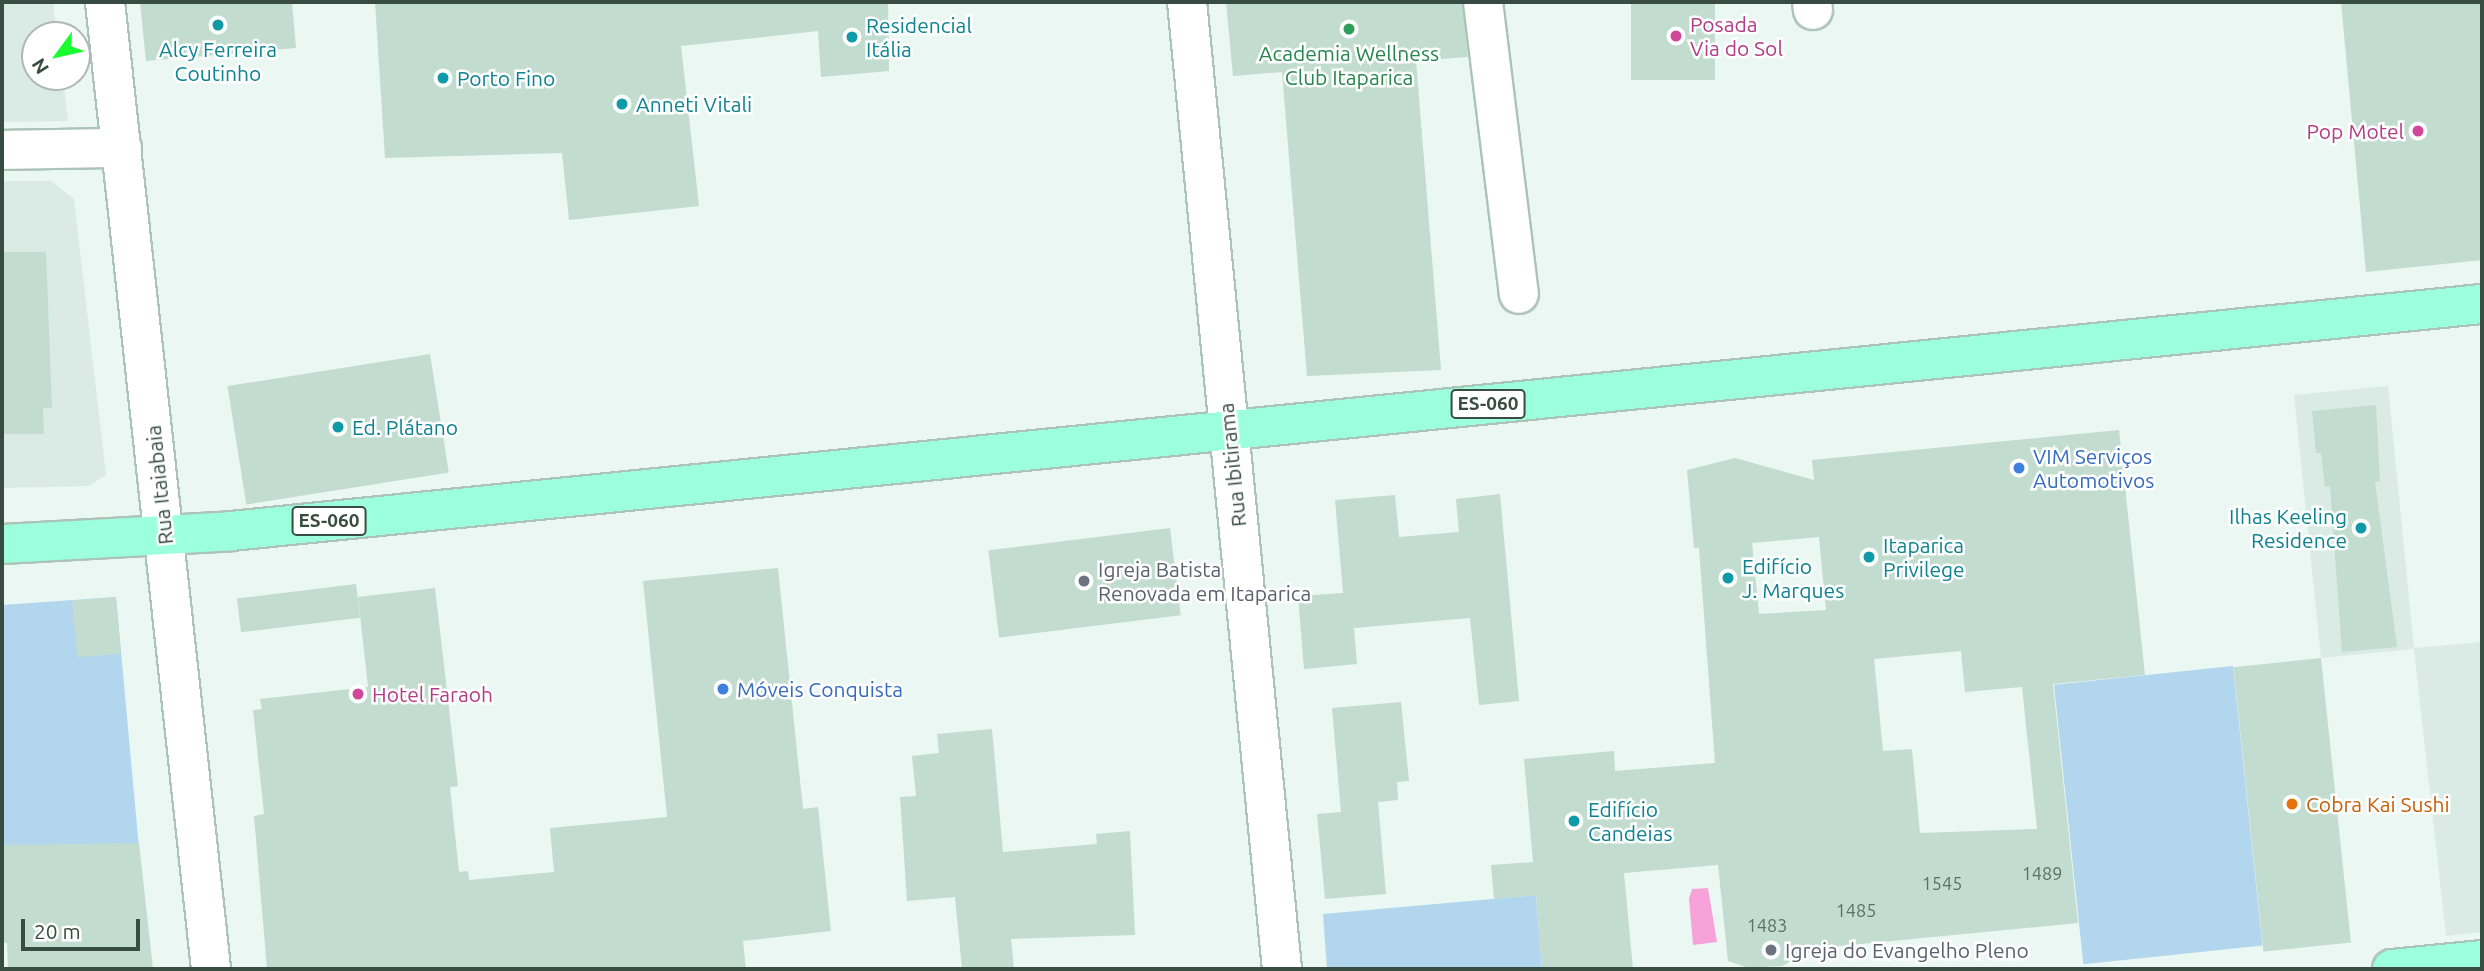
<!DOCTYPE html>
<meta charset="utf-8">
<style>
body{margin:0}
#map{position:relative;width:2484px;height:971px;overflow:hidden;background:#ebf7f2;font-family:Ubuntu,sans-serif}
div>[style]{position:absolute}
.residential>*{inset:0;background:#d9ebe4}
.green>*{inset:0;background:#b1d6ee;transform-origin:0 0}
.water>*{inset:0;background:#f7a3da}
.building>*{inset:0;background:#c2dcd0;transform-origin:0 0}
.roads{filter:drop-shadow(2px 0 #acc3ba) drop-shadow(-2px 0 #acc3ba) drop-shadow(0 2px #acc3ba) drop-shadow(0 -2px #acc3ba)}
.minor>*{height:38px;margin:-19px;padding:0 19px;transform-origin:19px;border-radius:19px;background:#fff}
.major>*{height:38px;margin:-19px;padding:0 19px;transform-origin:19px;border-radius:19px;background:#9cffdd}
.dots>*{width:19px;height:19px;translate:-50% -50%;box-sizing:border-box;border:4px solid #fff;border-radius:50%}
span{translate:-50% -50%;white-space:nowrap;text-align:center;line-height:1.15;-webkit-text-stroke:5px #fff;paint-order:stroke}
.number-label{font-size:18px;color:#5a7066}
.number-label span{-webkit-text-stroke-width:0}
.shield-label span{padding:2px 5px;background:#fff;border:2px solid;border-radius:5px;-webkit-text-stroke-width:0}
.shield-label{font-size:19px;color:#384c43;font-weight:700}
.hotel-label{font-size:21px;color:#b23c85}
.left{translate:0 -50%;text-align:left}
.right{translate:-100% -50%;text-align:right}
.culture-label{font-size:21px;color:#0d838f}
.leisure-label{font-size:21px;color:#27864d}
.shop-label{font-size:21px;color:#366cbe}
.street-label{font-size:21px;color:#384c43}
.worship-label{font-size:21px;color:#5b616d}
.food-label{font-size:21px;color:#c56008}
.frame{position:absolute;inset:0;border:4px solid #384c43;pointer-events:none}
.north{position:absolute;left:21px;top:21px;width:70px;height:70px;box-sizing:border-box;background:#fff;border:2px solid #afb7b4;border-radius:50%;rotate:237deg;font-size:19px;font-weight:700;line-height:28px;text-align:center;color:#384c43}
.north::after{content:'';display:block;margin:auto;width:24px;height:32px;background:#1aff2e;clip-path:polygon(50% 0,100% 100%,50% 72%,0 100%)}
.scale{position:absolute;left:21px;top:919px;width:119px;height:32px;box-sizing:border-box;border:4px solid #384c43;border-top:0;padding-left:9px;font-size:21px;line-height:24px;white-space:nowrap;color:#384c43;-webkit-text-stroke:5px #fff;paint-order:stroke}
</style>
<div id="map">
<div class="residential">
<div style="clip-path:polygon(2px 2px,53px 2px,57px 35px,35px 35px,35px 77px,63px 77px,68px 121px,2px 122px)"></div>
<div style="clip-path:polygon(2px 181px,51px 181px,74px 199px,106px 475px,88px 486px,2px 488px)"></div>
<div style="clip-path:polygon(2388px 386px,2414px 648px,2482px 642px,2482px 932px,2446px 936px,2414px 649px,2321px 658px,2294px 395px)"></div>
</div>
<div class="green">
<div style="clip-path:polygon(116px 597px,143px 892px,2px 894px,2px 605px)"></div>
<div style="left:2233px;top:666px;width:281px;height:180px;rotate:84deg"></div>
<div style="clip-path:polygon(1536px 895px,1542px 969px,1327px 969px,1323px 914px)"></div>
</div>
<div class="water">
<div style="clip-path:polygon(1708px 888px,1717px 942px,1693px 945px,1689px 899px,1692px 889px)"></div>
</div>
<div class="building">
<div style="clip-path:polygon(140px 2px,292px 2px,296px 48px,146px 61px)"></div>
<div style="clip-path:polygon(375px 2px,888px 2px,889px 71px,821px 77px,818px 31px,681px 46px,699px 206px,569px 220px,562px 153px,385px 158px)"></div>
<div style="clip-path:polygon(1226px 2px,1462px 2px,1468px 57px,1416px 61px,1441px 370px,1307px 376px,1282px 72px,1233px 76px)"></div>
<div style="left:1631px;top:2px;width:84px;height:78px"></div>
<div style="clip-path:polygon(2341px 2px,2482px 2px,2482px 260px,2366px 272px)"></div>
<div style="clip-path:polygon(2px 252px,46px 252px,52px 408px,43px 408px,44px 434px,2px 434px)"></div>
<div style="left:430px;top:354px;width:120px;height:205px;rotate:81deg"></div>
<div style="clip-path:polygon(2376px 405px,2380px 481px,2375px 482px,2397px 647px,2342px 652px,2330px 486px,2325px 487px,2321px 453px,2316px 453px,2312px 411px)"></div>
<div style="clip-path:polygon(evenodd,2119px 430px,2145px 675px,2053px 684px,2078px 923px,1819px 948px,1782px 966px,1749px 968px,1728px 961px,1718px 865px,1624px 873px,1633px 969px,1542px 969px,1536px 895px,1494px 899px,1491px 865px,1533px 862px,1524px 759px,1614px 751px,1615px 771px,1715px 763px,1699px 548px,1694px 548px,1687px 470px,1735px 458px,1814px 480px,1812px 460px,2119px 430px,1819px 537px,1826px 610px,1759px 614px,1752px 543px,1819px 537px,2119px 430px,1961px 651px,1965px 692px,2022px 687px,2037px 829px,1920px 833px,1912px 749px,1883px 751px,1874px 659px,1961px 651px)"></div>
<div style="clip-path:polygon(1500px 494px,1519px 701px,1479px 705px,1470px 618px,1354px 628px,1357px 664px,1304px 669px,1298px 596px,1343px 593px,1335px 500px,1395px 495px,1399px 537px,1459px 532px,1456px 499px)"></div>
<div style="left:1170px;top:528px;width:88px;height:183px;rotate:83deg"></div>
<div style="clip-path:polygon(778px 568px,803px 809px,818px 807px,831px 931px,743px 941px,746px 969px,267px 969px,254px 816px,264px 814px,253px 710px,262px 709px,260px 699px,368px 687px,358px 597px,435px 588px,458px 786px,450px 787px,459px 872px,468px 871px,469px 880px,554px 872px,550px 828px,667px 817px,643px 581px)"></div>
<div style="left:356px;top:584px;width:34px;height:120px;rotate:83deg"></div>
<div style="left:116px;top:597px;width:57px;height:44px;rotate:85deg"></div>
<div style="left:2321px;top:658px;width:286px;height:88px;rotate:84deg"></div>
<div style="clip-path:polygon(1401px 702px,1409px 781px,1397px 782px,1398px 800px,1378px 802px,1386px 894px,1325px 899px,1317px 814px,1341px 812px,1332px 708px)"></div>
<div style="clip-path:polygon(992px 729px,1003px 852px,1097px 844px,1096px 834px,1130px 831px,1135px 935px,1011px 939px,1014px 969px,962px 969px,955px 897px,907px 901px,900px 797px,916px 796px,912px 756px,939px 753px,937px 734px)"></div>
<div style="clip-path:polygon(139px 843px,153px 969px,8px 969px,7px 943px,2px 943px,2px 845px)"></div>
</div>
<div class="roads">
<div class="minor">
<div style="left:105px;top:2px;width:973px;rotate:83.74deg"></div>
<div style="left:1187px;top:2px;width:972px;rotate:84.39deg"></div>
<div style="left:1483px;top:2px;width:294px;rotate:83deg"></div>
<div style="left:1812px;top:2px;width:8px;rotate:83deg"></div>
<div style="left:2px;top:150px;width:120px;rotate:-1deg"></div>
</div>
<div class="major">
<div style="left:2px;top:544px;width:229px;rotate:-3.2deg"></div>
<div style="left:231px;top:531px;width:2262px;rotate:-5.76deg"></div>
<div style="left:2392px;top:969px;width:90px;rotate:-5.7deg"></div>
</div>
</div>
<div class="dots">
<div style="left:218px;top:25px;background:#0f9aa8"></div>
<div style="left:1349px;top:29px;background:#2e9e5b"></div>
<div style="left:1676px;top:36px;background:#d1479c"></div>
<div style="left:852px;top:37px;background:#0f9aa8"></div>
<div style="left:443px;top:78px;background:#0f9aa8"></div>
<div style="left:622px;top:104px;background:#0f9aa8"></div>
<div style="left:2418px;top:131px;background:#d1479c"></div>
<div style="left:338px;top:427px;background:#0f9aa8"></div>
<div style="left:2019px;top:468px;background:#3f7fe0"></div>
<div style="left:2361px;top:528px;background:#0f9aa8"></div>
<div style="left:1869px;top:557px;background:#0f9aa8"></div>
<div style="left:1728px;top:578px;background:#0f9aa8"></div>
<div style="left:1084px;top:581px;background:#6b7280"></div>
<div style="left:723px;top:689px;background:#3f7fe0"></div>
<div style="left:358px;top:694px;background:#d1479c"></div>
<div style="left:2292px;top:804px;background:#e8710a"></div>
<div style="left:1574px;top:821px;background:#0f9aa8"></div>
<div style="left:1771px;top:950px;background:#6b7280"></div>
</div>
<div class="number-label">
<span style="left:2042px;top:873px">1489</span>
<span style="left:1942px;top:883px">1545</span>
<span style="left:1856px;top:910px">1485</span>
<span style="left:1767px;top:925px">1483</span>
</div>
<div class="shield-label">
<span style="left:1488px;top:404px">ES-060</span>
<span style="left:329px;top:521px">ES-060</span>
</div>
<div class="hotel-label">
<span class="left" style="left:1690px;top:36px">Posada<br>Via do Sol</span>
<span class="right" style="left:2404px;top:131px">Pop Motel</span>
<span class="left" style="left:372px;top:694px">Hotel Faraoh</span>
</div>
<div class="culture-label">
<span class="left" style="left:866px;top:37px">Residencial<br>Itália</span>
<span style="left:218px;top:61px">Alcy Ferreira<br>Coutinho</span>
<span class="left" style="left:457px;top:78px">Porto Fino</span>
<span class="left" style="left:636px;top:104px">Anneti Vitali</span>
<span class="left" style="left:352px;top:427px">Ed. Plátano</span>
<span class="right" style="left:2347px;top:528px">Ilhas Keeling<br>Residence</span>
<span class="left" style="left:1883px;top:557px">Itaparica<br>Privilege</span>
<span class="left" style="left:1742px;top:578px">Edifício<br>J. Marques</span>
<span class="left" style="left:1588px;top:821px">Edifício<br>Candeias</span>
</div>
<div class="leisure-label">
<span style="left:1349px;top:65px">Academia Wellness<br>Club Itaparica</span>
</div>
<div class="shop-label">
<span class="left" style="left:2033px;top:468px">VIM Serviços<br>Automotivos</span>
<span class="left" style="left:737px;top:689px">Móveis Conquista</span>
</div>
<div class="street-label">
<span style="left:1232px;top:465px;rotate:-96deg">Rua Ibitirama</span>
<span style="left:159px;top:485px;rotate:-96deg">Rua Itaiabaia</span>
</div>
<div class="worship-label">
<span class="left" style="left:1098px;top:581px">Igreja Batista<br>Renovada em Itaparica</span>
<span class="left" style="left:1785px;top:950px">Igreja do Evangelho Pleno</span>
</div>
<div class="food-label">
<span class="left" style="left:2306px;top:804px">Cobra Kai Sushi</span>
</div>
<div class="frame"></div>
<div class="north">N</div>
<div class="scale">20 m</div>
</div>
